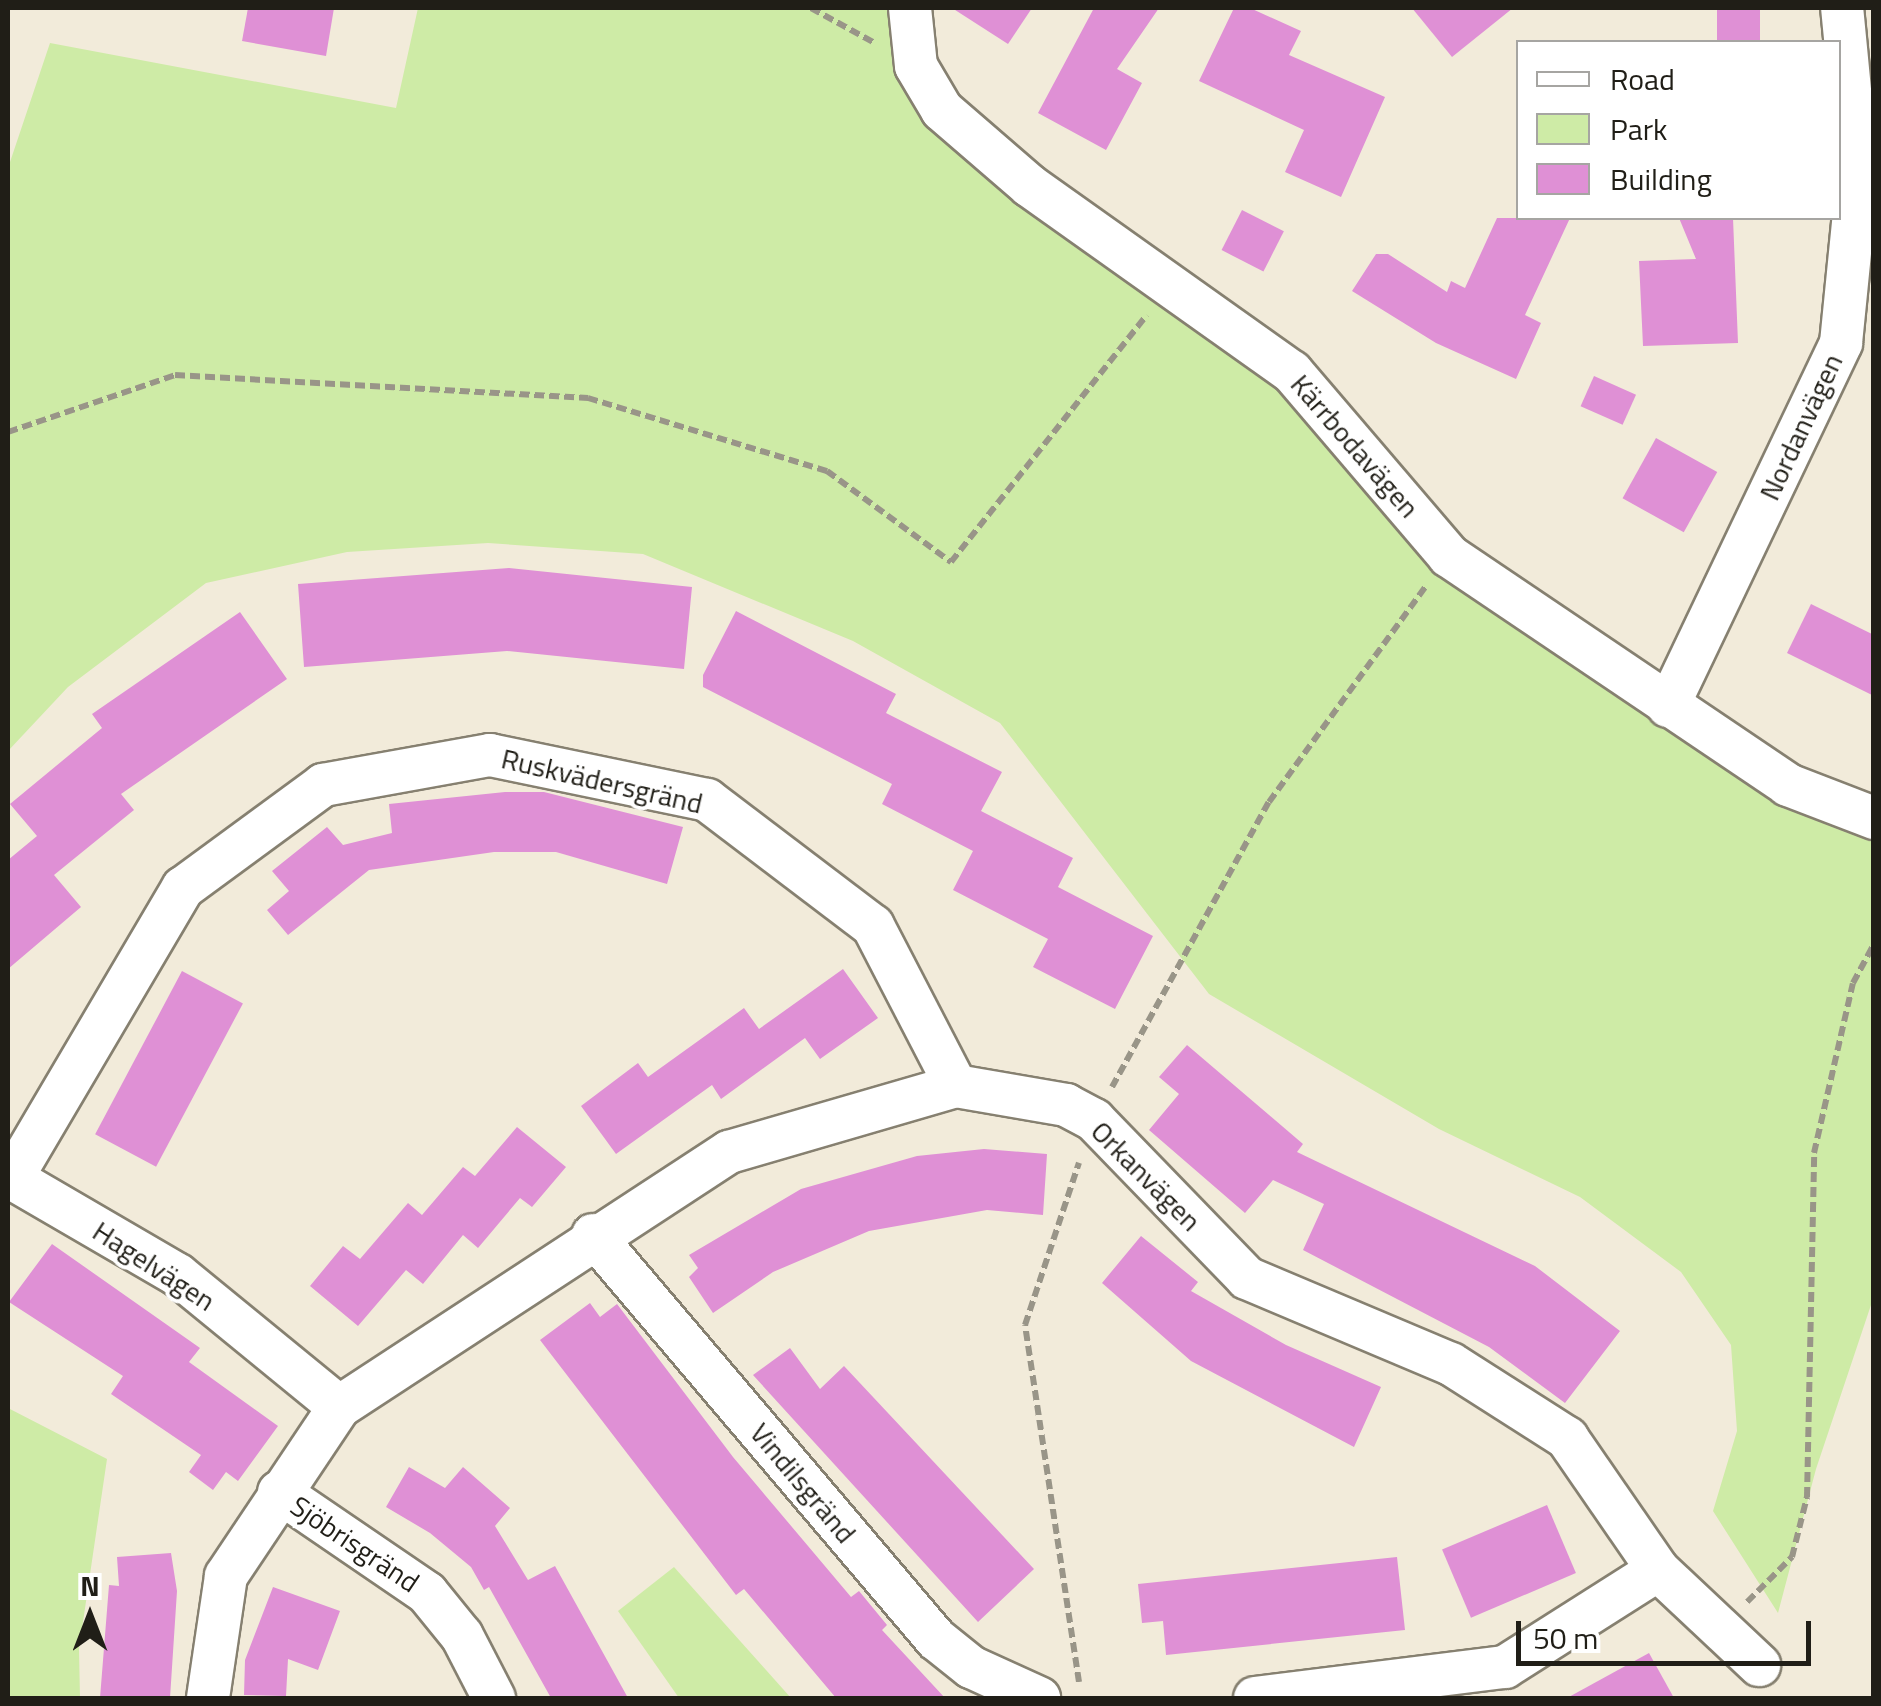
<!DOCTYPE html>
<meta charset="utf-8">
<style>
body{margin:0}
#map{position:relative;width:1881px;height:1706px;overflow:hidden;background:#f2ebda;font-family:"Titillium Web",sans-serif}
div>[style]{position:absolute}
.green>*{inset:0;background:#ceeba6}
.building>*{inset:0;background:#df90d5;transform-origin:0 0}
.path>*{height:6px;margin-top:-3px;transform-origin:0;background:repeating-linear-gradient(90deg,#999588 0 10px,transparent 0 15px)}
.roads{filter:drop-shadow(2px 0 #868070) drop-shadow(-2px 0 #868070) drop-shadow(0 2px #868070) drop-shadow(0 -2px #868070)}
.minor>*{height:42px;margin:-21px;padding:0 21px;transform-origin:21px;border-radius:21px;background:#fff}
span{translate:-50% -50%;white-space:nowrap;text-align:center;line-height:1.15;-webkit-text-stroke:8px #fff;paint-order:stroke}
.street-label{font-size:28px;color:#201e17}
.frame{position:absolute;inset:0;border:10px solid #201e17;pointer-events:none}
.legend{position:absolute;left:1516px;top:40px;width:325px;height:180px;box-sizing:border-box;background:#fff;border:2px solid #a6a5a2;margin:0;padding:12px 18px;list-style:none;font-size:30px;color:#201e17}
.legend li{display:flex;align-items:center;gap:20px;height:50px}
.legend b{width:50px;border:2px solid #a6a5a2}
.north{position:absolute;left:40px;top:1566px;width:100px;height:100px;-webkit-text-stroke:8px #fff;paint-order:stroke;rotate:0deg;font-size:28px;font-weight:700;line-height:40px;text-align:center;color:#201e17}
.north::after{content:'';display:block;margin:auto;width:35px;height:45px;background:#201e17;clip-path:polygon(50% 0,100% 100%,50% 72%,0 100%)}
.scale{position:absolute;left:1516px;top:1621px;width:295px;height:45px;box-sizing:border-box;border:5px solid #201e17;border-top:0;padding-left:12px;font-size:30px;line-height:35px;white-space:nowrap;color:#201e17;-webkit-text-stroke:8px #fff;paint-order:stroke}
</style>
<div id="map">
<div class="green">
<div style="clip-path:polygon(418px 8px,904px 8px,916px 66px,1292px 372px,1449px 556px,1873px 818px,1873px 1299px,1816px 1469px,1778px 1613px,1713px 1511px,1737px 1431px,1731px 1345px,1681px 1272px,1580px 1197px,1439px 1129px,1209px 994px,1000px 723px,853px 641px,643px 554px,488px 543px,347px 552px,206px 583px,68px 687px,8px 751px,8px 168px,50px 43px,396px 108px)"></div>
<div style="clip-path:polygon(8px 1408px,107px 1459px,79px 1649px,80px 1698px,8px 1698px)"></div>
<div style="clip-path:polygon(674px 1567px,791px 1698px,679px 1698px,618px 1611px)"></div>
</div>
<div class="building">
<div style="clip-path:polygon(248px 8px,334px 8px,326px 56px,242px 41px)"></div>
<div style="clip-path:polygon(952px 8px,1032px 8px,1008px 44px)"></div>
<div style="clip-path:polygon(1094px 8px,1159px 8px,1117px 69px,1142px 83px,1106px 150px,1038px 113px)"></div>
<div style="clip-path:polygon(1234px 8px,1250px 8px,1301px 31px,1289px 55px,1385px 97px,1341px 197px,1285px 172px,1304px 130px,1199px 81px)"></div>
<div style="clip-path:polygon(1412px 8px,1513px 8px,1452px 57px)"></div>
<div style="left:1717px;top:8px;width:43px;height:34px"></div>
<div style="left:1242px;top:210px;width:47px;height:45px;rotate:27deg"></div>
<div style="clip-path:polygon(1497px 218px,1570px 218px,1525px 315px,1541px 323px,1516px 379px,1436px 343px,1352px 291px,1376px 254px,1388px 254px,1447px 292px,1451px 281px,1465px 288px)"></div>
<div style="clip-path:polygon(1679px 218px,1733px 218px,1738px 343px,1643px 346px,1639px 261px,1696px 259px)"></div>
<div style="left:1594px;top:376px;width:46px;height:33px;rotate:24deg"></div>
<div style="left:1656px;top:438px;width:70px;height:69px;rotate:29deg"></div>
<div style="clip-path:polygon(509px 568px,692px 587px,684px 669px,507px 651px,304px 667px,298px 584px)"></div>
<div style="clip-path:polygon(1811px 604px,1874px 635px,1874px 696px,1787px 653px)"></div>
<div style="clip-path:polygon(736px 611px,896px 694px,886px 713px,1002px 772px,981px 811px,1073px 858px,1058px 887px,1153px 936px,1115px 1009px,1033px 967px,1048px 939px,953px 890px,973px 851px,882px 804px,892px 784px,703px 687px,703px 675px)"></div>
<div style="clip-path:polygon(240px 612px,287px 679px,121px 794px,134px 810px,54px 875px,81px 907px,8px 969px,8px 860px,37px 836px,10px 804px,102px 728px,92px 714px)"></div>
<div style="clip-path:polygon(505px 792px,544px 792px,683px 827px,667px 884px,556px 852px,494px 852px,369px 870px,288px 935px,267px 910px,289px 891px,272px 871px,327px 827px,343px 845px,392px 833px,389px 804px)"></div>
<div style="clip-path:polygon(843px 969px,878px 1018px,820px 1059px,805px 1038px,721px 1099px,712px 1085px,616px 1154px,581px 1106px,638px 1063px,648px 1077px,744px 1008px,759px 1029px)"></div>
<div style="left:182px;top:971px;width:69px;height:185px;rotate:28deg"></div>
<div style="clip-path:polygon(1187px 1045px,1303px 1144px,1297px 1152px,1535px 1266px,1620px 1331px,1565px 1403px,1489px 1347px,1303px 1250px,1324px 1204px,1273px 1180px,1245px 1213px,1149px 1130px,1179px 1094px,1159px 1077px)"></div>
<div style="clip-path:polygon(517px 1127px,566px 1167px,532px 1207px,520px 1198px,478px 1248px,463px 1235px,423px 1284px,406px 1270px,358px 1326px,310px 1286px,343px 1246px,360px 1259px,408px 1203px,422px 1215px,463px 1167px,475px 1176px)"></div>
<div style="clip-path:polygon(984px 1149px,1047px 1154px,1043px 1215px,987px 1210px,869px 1231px,773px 1272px,713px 1313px,689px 1277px,698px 1268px,689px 1255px,801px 1189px,917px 1156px)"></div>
<div style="clip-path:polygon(1141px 1236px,1198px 1282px,1191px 1291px,1286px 1345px,1381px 1387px,1354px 1447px,1191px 1361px,1102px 1283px)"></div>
<div style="clip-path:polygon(52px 1244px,200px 1348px,189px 1362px,278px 1426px,238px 1481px,226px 1472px,213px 1490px,189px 1472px,201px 1455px,111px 1394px,123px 1376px,9px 1302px)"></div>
<div style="clip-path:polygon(590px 1303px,600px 1317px,617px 1304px,733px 1457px,851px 1597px,859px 1591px,887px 1625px,882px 1630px,945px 1698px,836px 1698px,744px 1589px,736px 1595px,540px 1340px)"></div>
<div style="clip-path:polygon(790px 1348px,820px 1389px,844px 1366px,1034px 1569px,978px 1622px,753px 1375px)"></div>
<div style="clip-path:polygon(409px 1467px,445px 1488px,463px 1467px,510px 1508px,495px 1526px,528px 1580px,555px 1566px,628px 1698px,551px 1698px,489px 1587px,484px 1590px,471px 1567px,430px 1533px,386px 1507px)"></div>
<div style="left:1547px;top:1505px;width:74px;height:114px;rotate:67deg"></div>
<div style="clip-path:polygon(171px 1553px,177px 1591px,170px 1698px,100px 1698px,109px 1585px,119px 1586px,117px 1557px)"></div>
<div style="clip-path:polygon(1397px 1557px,1405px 1630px,1166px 1655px,1163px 1621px,1142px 1623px,1138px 1584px)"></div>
<div style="clip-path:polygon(273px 1587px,340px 1611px,318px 1670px,288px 1659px,286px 1696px,244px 1695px,245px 1660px)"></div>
<div style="clip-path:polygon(1649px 1653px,1674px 1698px,1567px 1698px)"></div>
</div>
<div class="path">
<div style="left:811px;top:8px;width:73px;rotate:28.7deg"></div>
<div style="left:8px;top:432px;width:176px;rotate:-18.8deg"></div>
<div style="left:175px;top:375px;width:414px;rotate:3.2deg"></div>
<div style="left:588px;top:398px;width:250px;rotate:17deg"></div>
<div style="left:827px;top:471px;width:154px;rotate:36.3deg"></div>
<div style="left:951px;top:562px;width:315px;rotate:-51.6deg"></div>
<div style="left:1112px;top:1087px;width:325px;rotate:-61.2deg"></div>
<div style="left:1269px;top:802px;width:267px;rotate:-54deg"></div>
<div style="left:1747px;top:1602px;width:64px;rotate:-45deg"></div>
<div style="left:1792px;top:1557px;width:62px;rotate:-76deg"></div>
<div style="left:1807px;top:1497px;width:344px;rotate:-88.8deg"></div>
<div style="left:1814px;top:1153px;width:174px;rotate:-77.1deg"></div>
<div style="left:1853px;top:983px;width:44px;rotate:-61.7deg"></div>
<div style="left:1079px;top:1682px;width:361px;rotate:-98.6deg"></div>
<div style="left:1025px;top:1325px;width:171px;rotate:-71.6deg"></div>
</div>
<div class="roads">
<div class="minor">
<div style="left:910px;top:8px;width:58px;rotate:84.1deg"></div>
<div style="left:916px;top:66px;width:51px;rotate:59.4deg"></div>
<div style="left:942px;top:110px;width:116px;rotate:40.8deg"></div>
<div style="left:1030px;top:186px;width:321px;rotate:35.4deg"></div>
<div style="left:1292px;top:372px;width:242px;rotate:49.5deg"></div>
<div style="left:1449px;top:556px;width:409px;rotate:34deg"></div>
<div style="left:1788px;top:785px;width:92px;rotate:21deg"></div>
<div style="left:1668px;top:706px;width:402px;rotate:-64.5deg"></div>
<div style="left:1841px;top:343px;width:171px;rotate:-84.3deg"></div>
<div style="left:1858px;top:173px;width:166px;rotate:-95.5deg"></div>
<div style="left:8px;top:1176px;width:197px;rotate:30.2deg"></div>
<div style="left:178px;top:1275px;width:208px;rotate:39.3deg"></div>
<div style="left:12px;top:1178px;width:337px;rotate:-59.5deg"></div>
<div style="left:183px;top:888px;width:174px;rotate:-36.3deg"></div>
<div style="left:323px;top:785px;width:170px;rotate:-10.2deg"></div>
<div style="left:490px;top:755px;width:222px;rotate:11.7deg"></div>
<div style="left:707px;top:800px;width:208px;rotate:37.2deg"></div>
<div style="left:873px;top:926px;width:180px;rotate:62.6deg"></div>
<div style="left:593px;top:1235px;width:530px;rotate:49.67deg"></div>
<div style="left:936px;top:1639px;width:45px;rotate:38.7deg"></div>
<div style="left:971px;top:1667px;width:75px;rotate:24.5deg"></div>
<div style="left:279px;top:1492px;width:179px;rotate:34.3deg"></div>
<div style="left:427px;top:1593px;width:55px;rotate:50.9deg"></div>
<div style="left:462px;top:1636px;width:70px;rotate:62.7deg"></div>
<div style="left:208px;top:1698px;width:123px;rotate:-81.6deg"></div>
<div style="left:226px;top:1576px;width:203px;rotate:-56.2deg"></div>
<div style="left:339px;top:1407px;width:466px;rotate:-33.2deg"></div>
<div style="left:729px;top:1152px;width:236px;rotate:-16.2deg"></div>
<div style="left:956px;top:1086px;width:112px;rotate:9.8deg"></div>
<div style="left:1066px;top:1105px;width:32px;rotate:28deg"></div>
<div style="left:1094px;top:1120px;width:220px;rotate:45.9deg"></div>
<div style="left:1247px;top:1278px;width:221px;rotate:22.9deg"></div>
<div style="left:1451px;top:1364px;width:138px;rotate:32.5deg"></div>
<div style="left:1567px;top:1438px;width:160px;rotate:55.4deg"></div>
<div style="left:1658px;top:1570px;width:139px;rotate:43.2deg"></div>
<div style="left:1255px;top:1698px;width:252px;rotate:-7.1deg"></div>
<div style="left:1505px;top:1667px;width:181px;rotate:-32.4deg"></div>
</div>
</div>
<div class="street-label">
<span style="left:1801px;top:427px;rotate:-65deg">Nordanvägen</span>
<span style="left:1355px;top:446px;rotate:49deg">Kärrbodavägen</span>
<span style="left:602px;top:781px;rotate:13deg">Ruskvädersgränd</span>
<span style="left:1146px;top:1176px;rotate:45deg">Orkanvägen</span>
<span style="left:154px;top:1266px;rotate:33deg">Hagelvägen</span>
<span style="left:803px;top:1483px;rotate:50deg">Vindilsgränd</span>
<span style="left:355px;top:1544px;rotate:34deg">Sjöbrisgränd</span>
</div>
<div class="frame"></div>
<ul class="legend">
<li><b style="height:12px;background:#fff"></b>Road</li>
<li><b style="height:28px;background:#ceeba6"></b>Park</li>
<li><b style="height:28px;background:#df90d5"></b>Building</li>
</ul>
<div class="north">N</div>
<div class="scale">50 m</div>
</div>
